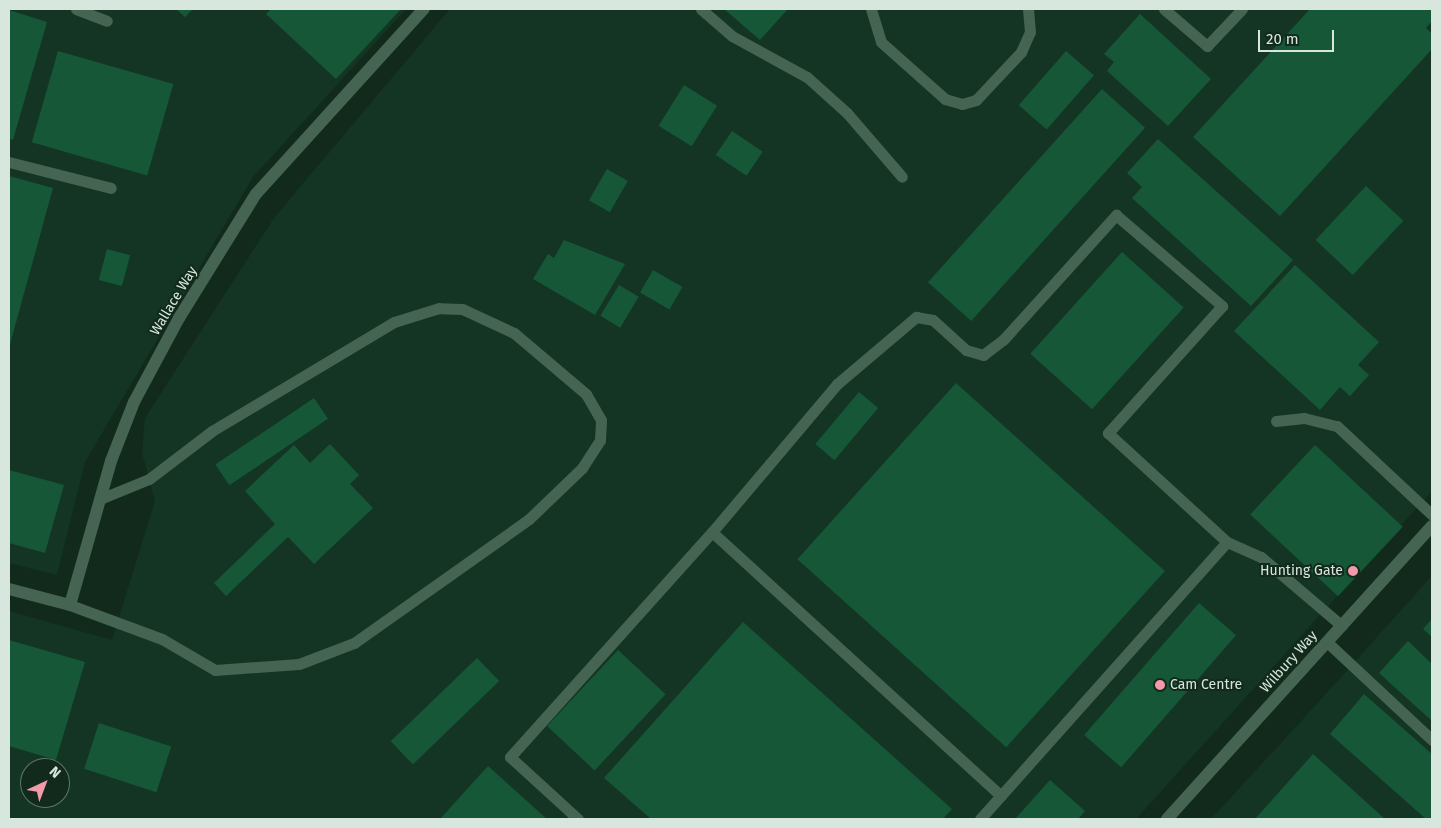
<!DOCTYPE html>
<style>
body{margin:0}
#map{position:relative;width:1441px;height:828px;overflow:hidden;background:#112a1c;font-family:"Fira Sans",sans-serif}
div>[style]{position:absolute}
.built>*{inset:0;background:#143524}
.building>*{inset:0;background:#165738;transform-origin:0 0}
.service>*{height:11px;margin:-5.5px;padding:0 5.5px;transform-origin:5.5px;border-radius:5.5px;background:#456452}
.minor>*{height:12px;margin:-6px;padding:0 6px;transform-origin:6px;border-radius:6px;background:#456452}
.tertiary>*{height:12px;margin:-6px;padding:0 6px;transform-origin:6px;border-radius:6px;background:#456452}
.dots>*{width:14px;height:14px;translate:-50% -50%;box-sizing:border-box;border:2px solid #112a1c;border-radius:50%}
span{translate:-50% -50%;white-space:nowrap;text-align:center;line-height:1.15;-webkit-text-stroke:4px #112a1c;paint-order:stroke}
.street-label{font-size:14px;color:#d7e7dd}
.poi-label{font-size:14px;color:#d7e7dd}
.right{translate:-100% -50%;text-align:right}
.left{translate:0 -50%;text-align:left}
.frame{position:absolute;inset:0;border:10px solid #d7e7dd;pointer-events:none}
.north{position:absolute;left:20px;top:758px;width:50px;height:50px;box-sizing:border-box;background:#112a1c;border:1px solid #607669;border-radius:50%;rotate:43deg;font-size:14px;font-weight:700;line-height:20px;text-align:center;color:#d7e7dd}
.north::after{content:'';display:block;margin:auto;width:18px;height:22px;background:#f39aaa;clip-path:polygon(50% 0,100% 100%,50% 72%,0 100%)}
.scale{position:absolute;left:1258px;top:30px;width:76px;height:22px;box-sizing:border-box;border:2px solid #d7e7dd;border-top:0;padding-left:6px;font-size:15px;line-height:18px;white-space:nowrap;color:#d7e7dd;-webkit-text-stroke:4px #112a1c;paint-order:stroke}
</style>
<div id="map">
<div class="built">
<div style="clip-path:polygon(9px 9px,406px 9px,253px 177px,85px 462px,57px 575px,9px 563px)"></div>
<div style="clip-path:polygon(evenodd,450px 9px,1432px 9px,1432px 491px,1136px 819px,9px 819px,9px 611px,112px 640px,155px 501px,142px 453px,145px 418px,274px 218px,450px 9px,30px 768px,60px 768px,60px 798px,30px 798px,30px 768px)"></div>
<div style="clip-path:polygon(1432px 576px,1432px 819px,1211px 819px,1304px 718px)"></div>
</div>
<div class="building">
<div style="clip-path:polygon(176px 9px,193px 9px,185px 17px)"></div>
<div style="clip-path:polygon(271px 9px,401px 9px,336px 79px,266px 14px)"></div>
<div style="clip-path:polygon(724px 9px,788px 9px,760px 40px)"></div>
<div style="clip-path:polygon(1310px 9px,1432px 9px,1432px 21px,1426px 28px,1432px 34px,1432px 49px,1280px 216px,1193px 137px)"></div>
<div style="clip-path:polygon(9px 10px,47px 22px,13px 140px,9px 138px)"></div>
<div style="clip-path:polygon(1140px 14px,1211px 79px,1168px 126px,1107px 71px,1114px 62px,1104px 54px)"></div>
<div style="left:58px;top:51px;width:120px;height:95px;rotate:16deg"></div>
<div style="left:1066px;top:51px;width:37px;height:72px;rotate:41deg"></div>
<div style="left:684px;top:85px;width:39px;height:48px;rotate:32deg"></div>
<div style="left:1102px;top:89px;width:58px;height:260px;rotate:42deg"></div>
<div style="left:732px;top:131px;width:37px;height:29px;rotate:34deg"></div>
<div style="clip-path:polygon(1158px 139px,1293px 260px,1251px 306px,1132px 198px,1142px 187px,1127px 173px)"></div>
<div style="left:607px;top:169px;width:24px;height:36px;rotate:30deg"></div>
<div style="clip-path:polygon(9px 176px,53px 188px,9px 348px)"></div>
<div style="left:1366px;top:186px;width:51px;height:74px;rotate:43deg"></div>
<div style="clip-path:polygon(564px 240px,625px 264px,595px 315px,533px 279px,548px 254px,554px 258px)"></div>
<div style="left:107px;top:249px;width:24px;height:32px;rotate:15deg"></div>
<div style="left:1122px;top:252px;width:83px;height:137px;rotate:42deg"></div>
<div style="clip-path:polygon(1295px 265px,1379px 342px,1358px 365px,1369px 375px,1350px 396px,1340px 387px,1320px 410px,1234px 331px)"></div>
<div style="left:653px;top:270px;width:34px;height:26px;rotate:30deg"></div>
<div style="left:619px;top:285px;width:23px;height:36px;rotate:31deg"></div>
<div style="left:956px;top:383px;width:281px;height:237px;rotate:42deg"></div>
<div style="left:859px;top:392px;width:25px;height:68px;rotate:40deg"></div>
<div style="left:314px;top:398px;width:25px;height:119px;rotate:56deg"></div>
<div style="clip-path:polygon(330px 444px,359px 475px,350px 484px,373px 508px,314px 564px,288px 537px,226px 596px,214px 583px,275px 524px,245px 491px,294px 445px,310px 463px)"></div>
<div style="left:1315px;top:445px;width:120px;height:95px;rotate:43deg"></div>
<div style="clip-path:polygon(9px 470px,64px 485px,45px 553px,9px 543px)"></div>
<div style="left:1199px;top:603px;width:49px;height:175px;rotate:41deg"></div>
<div style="clip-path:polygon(1432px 619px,1432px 637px,1423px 629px)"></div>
<div style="clip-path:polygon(743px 622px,952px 809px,943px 819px,651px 819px,604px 778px)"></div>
<div style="clip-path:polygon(9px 640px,85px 662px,56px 760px,9px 746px)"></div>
<div style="clip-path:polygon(1408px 641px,1432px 664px,1432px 721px,1379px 673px)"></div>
<div style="left:618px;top:650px;width:65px;height:104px;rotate:43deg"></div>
<div style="left:477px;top:658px;width:32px;height:120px;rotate:46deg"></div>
<div style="clip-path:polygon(1364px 694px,1432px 754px,1432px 819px,1426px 819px,1330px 734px)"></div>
<div style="left:99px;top:723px;width:76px;height:48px;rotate:18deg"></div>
<div style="clip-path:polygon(1313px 754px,1385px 819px,1255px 819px)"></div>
<div style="clip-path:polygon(488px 766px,547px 819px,440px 819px)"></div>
<div style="clip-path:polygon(1050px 780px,1085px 811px,1078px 819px,1015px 819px)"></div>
</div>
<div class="service">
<div style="left:76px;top:9px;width:33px;rotate:21deg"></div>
<div style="left:701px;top:9px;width:41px;rotate:41.1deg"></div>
<div style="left:732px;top:36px;width:85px;rotate:28.7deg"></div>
<div style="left:807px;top:77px;width:54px;rotate:42deg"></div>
<div style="left:847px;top:113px;width:84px;rotate:49.3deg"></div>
<div style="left:871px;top:9px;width:34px;rotate:73deg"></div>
<div style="left:881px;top:42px;width:86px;rotate:41.7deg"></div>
<div style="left:945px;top:99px;width:18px;rotate:16deg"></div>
<div style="left:962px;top:104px;width:15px;rotate:-16deg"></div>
<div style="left:976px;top:100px;width:66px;rotate:-46.8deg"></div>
<div style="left:1021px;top:52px;width:22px;rotate:-66deg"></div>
<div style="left:1030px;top:32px;width:23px;rotate:-95deg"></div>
<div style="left:1164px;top:9px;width:57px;rotate:40.7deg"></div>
<div style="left:1207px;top:46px;width:51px;rotate:-46.6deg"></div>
<div style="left:9px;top:162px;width:105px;rotate:14.3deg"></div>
<div style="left:1276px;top:421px;width:28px;rotate:-6deg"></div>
<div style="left:1304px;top:418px;width:34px;rotate:14deg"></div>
<div style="left:1337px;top:426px;width:130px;rotate:43.1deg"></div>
<div style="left:712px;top:532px;width:194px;rotate:-49.8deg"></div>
<div style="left:837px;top:384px;width:104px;rotate:-40.3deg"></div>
<div style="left:916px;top:317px;width:17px;rotate:10deg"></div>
<div style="left:933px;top:320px;width:45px;rotate:42.3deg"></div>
<div style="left:966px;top:350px;width:18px;rotate:16deg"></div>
<div style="left:983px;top:355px;width:25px;rotate:-37deg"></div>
<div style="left:1003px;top:340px;width:169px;rotate:-47.9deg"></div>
<div style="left:1116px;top:215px;width:140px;rotate:40.6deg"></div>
<div style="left:1222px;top:306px;width:171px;rotate:131.9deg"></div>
<div style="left:1108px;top:433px;width:161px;rotate:42.5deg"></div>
<div style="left:1227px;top:542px;width:37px;rotate:24deg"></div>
<div style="left:1261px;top:557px;width:106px;rotate:40.4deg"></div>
<div style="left:70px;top:605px;width:98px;rotate:20.3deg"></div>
<div style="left:162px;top:639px;width:61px;rotate:30.3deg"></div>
<div style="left:215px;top:670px;width:84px;rotate:-4.1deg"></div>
<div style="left:299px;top:664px;width:59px;rotate:-20.9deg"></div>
<div style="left:354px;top:643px;width:214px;rotate:-35.3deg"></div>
<div style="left:529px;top:519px;width:74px;rotate:-43.9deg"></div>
<div style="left:582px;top:468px;width:33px;rotate:-57deg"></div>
<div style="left:600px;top:440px;width:20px;rotate:-87deg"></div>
<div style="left:601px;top:420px;width:30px;rotate:-120deg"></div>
<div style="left:586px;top:394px;width:94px;rotate:-139.7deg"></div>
<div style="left:514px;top:333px;width:57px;rotate:-155.2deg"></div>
<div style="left:462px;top:309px;width:23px;rotate:-178deg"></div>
<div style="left:439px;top:308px;width:47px;rotate:162.7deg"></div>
<div style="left:394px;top:322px;width:212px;rotate:149.1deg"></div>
<div style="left:212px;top:431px;width:79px;rotate:142.7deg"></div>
<div style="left:149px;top:479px;width:53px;rotate:157.8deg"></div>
<div style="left:1327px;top:642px;width:144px;rotate:43deg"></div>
<div style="left:578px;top:819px;width:92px;rotate:-137.6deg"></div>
<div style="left:510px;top:757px;width:302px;rotate:-48.1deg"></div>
<div style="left:712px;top:532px;width:391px;rotate:42.4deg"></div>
<div style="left:980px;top:819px;width:371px;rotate:-48.3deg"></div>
</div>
<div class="minor">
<div style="left:9px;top:589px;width:63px;rotate:14.7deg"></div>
<div style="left:70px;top:605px;width:150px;rotate:-74.1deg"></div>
<div style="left:111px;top:461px;width:63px;rotate:-68.7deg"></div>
<div style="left:134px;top:402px;width:95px;rotate:-61.8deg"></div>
<div style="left:179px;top:318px;width:146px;rotate:-58.2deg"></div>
<div style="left:256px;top:194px;width:250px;rotate:-47.8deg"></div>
</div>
<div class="tertiary">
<div style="left:1167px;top:819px;width:395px;rotate:-47.9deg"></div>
</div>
<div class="dots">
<div style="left:1353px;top:571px;background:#f39aaa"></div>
<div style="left:1160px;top:685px;background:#f39aaa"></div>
</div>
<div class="street-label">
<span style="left:174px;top:301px;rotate:-59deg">Wallace Way</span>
<span style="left:1289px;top:662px;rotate:-48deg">Wilbury Way</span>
</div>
<div class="poi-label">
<span class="right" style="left:1343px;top:571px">Hunting Gate</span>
<span class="left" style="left:1170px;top:685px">Cam Centre</span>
</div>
<div class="frame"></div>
<div class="north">N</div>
<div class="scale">20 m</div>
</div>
